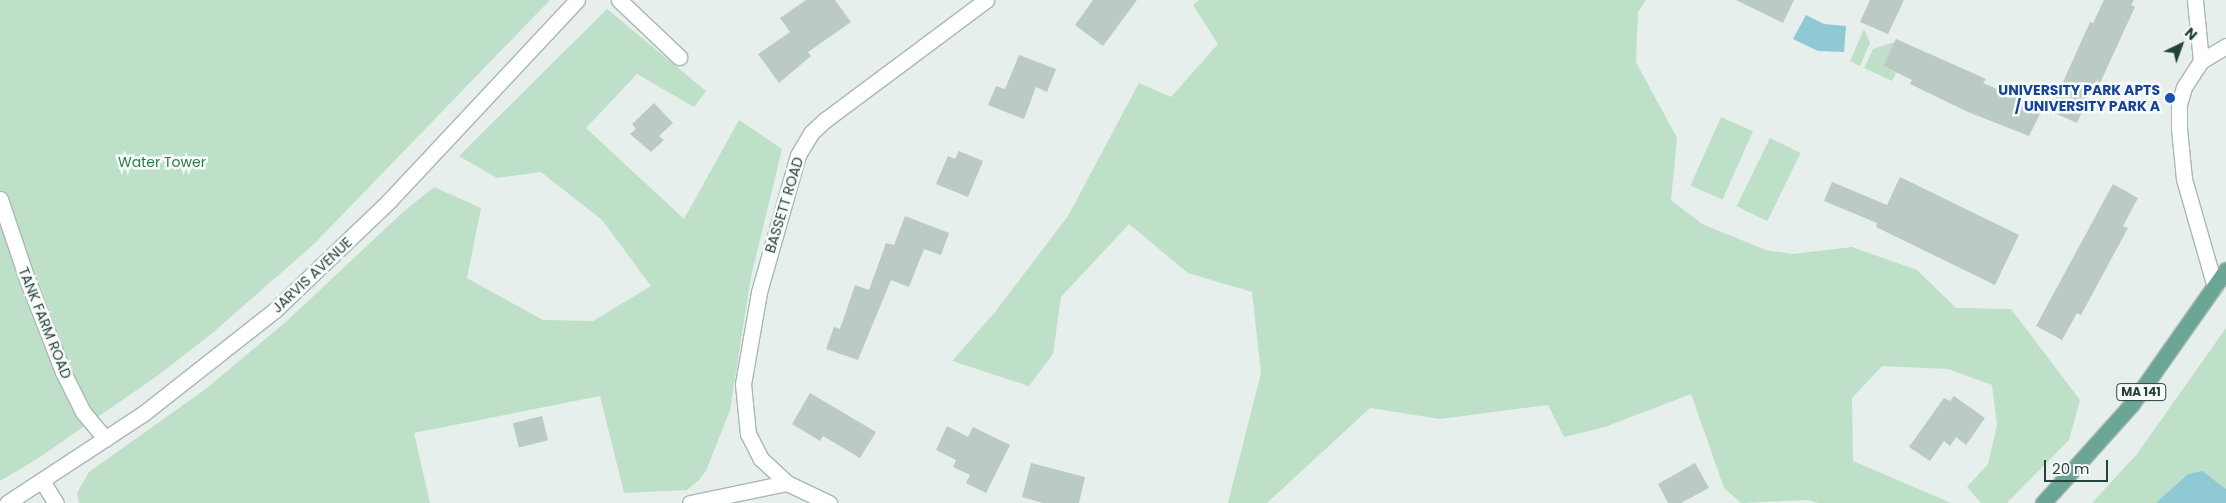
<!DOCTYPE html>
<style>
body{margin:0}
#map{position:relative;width:2226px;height:503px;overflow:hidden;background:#e6efeb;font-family:Poppins,sans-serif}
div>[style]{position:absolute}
.green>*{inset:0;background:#bfe0c8;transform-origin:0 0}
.water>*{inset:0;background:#8ec9d4}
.building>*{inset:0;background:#bbcac4;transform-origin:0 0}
.roads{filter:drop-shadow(1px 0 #a8b8b2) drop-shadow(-1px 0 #a8b8b2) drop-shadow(0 1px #a8b8b2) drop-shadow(0 -1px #a8b8b2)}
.minor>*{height:15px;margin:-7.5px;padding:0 7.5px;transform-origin:7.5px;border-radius:7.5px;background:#fff}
.major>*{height:15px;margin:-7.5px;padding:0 7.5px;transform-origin:7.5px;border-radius:7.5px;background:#6aa596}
.dots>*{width:14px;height:14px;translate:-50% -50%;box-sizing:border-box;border:2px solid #f7fbf9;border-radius:50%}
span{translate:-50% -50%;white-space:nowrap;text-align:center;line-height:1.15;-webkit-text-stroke:5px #f7fbf9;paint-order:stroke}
.shield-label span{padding:1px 4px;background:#f7fbf9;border:1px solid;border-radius:4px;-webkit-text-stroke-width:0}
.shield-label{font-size:12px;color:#24423a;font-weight:700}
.transit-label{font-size:14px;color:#164399;font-weight:700}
.right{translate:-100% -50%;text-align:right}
.park-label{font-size:14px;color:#2d7a4b}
.street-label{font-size:14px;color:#24423a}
.north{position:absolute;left:2156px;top:20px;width:50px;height:50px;-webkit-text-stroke:4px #f7fbf9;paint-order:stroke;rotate:42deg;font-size:14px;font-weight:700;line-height:20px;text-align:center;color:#24423a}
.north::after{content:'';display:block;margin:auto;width:18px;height:22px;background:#24423a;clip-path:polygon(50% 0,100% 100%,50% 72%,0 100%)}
.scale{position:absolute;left:2044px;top:460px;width:64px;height:22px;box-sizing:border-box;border:2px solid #24423a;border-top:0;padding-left:6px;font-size:15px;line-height:18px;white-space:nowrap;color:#24423a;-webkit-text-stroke:4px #f7fbf9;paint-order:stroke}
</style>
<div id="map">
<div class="green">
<div style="clip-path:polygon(0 0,550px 0,314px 244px,210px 335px,157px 376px,37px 459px,0 481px)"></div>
<div style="clip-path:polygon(1199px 0,1646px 0,1638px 12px,1636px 62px,1677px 138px,1671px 200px,1702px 224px,1766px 250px,1792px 254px,1852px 247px,1917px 270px,1956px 308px,2011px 309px,2080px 400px,2069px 440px,2007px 503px,1981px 503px,1967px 487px,1988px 464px,1997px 425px,1992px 385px,1948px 369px,1882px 366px,1852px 398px,1853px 461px,1951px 503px,1818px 503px,1808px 500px,1741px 503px,1724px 488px,1691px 394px,1605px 427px,1564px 437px,1548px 405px,1440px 419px,1370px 408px,1267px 503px,1228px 503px,1261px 373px,1252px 292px,1188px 273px,1129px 224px,1061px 297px,1053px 354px,1029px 386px,952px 361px,995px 312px,1068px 216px,1139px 83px,1171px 97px,1218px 44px,1193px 5px)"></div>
<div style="clip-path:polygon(607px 9px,706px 91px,694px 107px,637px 74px,586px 128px,684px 219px,739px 120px,782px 149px,751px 277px,730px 410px,706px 471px,698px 481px,687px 490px,624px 493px,600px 396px,414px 433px,430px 503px,79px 503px,77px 493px,89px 472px,207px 388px,288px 320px,403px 212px,434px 187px,481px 208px,467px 278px,543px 320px,593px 321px,651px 286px,602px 220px,541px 172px,497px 178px,459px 156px)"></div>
<div style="clip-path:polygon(1864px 29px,1870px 43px,1860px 66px,1850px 61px)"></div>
<div style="clip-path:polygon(1895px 42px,1883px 66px,1896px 73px,1892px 81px,1864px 68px,1873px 49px)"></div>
<div style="left:1721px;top:117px;width:35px;height:75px;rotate:24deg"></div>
<div style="left:1770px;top:138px;width:34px;height:76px;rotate:26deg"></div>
<div style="clip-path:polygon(2226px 328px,2226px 503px,2092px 503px,2137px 454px)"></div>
</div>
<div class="water">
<div style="clip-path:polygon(1806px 15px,1824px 24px,1846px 26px,1844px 52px,1818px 51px,1793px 39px)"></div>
<div style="clip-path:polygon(2202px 471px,2226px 489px,2226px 503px,2156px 503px,2188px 474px)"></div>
</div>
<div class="building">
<div style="clip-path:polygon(806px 0,835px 0,851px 22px,808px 52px,811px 56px,779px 83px,758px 54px,790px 32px,780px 18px)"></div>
<div style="clip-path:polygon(1093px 0,1137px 0,1103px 46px,1075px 25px)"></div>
<div style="clip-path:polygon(1736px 0,1794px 0,1783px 23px)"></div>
<div style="clip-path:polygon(1870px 0,1904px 0,1888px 34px,1860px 22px)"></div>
<div style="clip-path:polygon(2104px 0,2134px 0,2131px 5px,2135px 7px,2094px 96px,2090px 94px,2077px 123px,2050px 111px,2090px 22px,2093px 23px)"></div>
<div style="clip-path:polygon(1896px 39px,1986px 79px,1983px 83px,2043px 108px,2029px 136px,1968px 112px,1910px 84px,1912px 80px,1883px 66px)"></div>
<div style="clip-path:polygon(1019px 55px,1056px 69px,1047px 92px,1036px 87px,1024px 119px,988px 105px,996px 86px,1005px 89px)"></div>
<div style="clip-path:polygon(654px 103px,673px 123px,659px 136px,664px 140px,651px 152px,630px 134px,636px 129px,632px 124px)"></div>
<div style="clip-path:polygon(959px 151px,983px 161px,968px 197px,936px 184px,948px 156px,955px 159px)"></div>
<div style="clip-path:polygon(1900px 177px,2019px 235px,1995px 285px,1876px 227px,1877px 223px,1824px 201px,1832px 182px,1887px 205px)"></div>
<div style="clip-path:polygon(2113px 184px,2138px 198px,2123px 226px,2128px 228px,2081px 315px,2077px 313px,2062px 340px,2036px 326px)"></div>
<div style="clip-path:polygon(905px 216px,949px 233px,941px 255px,924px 249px,909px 287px,891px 280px,858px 360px,826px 349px,834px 327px,840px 329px,855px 285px,869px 290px,886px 243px,894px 245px)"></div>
<div style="clip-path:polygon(810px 393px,876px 432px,860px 458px,823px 436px,820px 441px,792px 424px)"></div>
<div style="clip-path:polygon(1954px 396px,1985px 418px,1966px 445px,1956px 437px,1950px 446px,1944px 441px,1930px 461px,1909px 447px,1944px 398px,1950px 401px)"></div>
<div style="left:542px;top:416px;width:25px;height:30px;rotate:76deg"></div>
<div style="clip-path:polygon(947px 426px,968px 437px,973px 427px,1010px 445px,986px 493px,966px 483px,970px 475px,953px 467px,956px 460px,936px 450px)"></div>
<div style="clip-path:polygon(1031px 463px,1085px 477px,1079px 503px,1043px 503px,1022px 497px)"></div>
<div style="clip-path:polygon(1695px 463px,1709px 488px,1681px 503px,1668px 503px,1658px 484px)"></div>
</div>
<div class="roads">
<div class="minor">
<div style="left:619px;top:0;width:83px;rotate:43.5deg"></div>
<div style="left:2195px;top:0;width:61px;rotate:84.4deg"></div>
<div style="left:2201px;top:61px;width:31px;rotate:123deg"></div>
<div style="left:2184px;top:87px;width:18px;rotate:106deg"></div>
<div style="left:2179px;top:104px;width:24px;rotate:90deg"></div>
<div style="left:2179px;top:128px;width:51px;rotate:84.4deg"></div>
<div style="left:2184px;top:179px;width:112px;rotate:74deg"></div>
<div style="left:2201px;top:61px;width:29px;rotate:-31deg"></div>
<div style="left:0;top:199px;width:84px;rotate:71.4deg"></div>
<div style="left:27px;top:279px;width:100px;rotate:68.8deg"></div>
<div style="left:63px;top:372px;width:45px;rotate:63.4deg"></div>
<div style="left:83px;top:412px;width:35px;rotate:50deg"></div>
<div style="left:42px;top:481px;width:26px;rotate:58deg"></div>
<div style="left:787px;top:483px;width:35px;rotate:-137deg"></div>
<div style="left:761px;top:459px;width:28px;rotate:-117deg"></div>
<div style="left:748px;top:434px;width:50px;rotate:-95.7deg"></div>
<div style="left:743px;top:384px;width:93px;rotate:-80.1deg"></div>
<div style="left:759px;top:292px;width:142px;rotate:-74.1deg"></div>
<div style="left:798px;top:155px;width:26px;rotate:-59deg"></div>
<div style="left:811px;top:133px;width:19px;rotate:-43deg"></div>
<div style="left:825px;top:120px;width:201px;rotate:-36.7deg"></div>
<div style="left:7px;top:503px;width:164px;rotate:-33.3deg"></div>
<div style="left:144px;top:413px;width:167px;rotate:-38.2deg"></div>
<div style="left:275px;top:310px;width:158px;rotate:-43.7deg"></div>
<div style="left:389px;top:201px;width:275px;rotate:-46.9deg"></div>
<div style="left:690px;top:503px;width:99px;rotate:-11.7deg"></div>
<div style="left:787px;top:483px;width:47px;rotate:25.5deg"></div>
</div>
<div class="major">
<div style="left:2043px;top:503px;width:132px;rotate:-48.1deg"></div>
<div style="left:2131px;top:405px;width:165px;rotate:-54.9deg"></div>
</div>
</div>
<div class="dots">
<div style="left:2170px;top:98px;background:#1a4fb4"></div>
</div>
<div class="shield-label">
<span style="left:2141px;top:392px">MA 141</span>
</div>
<div class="transit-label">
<span class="right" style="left:2160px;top:98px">UNIVERSITY PARK APTS<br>/ UNIVERSITY PARK A</span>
</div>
<div class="park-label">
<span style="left:162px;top:162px">Water Tower</span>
</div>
<div class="street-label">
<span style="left:784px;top:205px;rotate:-73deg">BASSETT ROAD</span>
<span style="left:312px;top:275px;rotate:-43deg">JARVIS AVENUE</span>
<span style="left:45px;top:323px;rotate:68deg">TANK FARM ROAD</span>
</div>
<div class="north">N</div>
<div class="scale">20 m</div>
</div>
